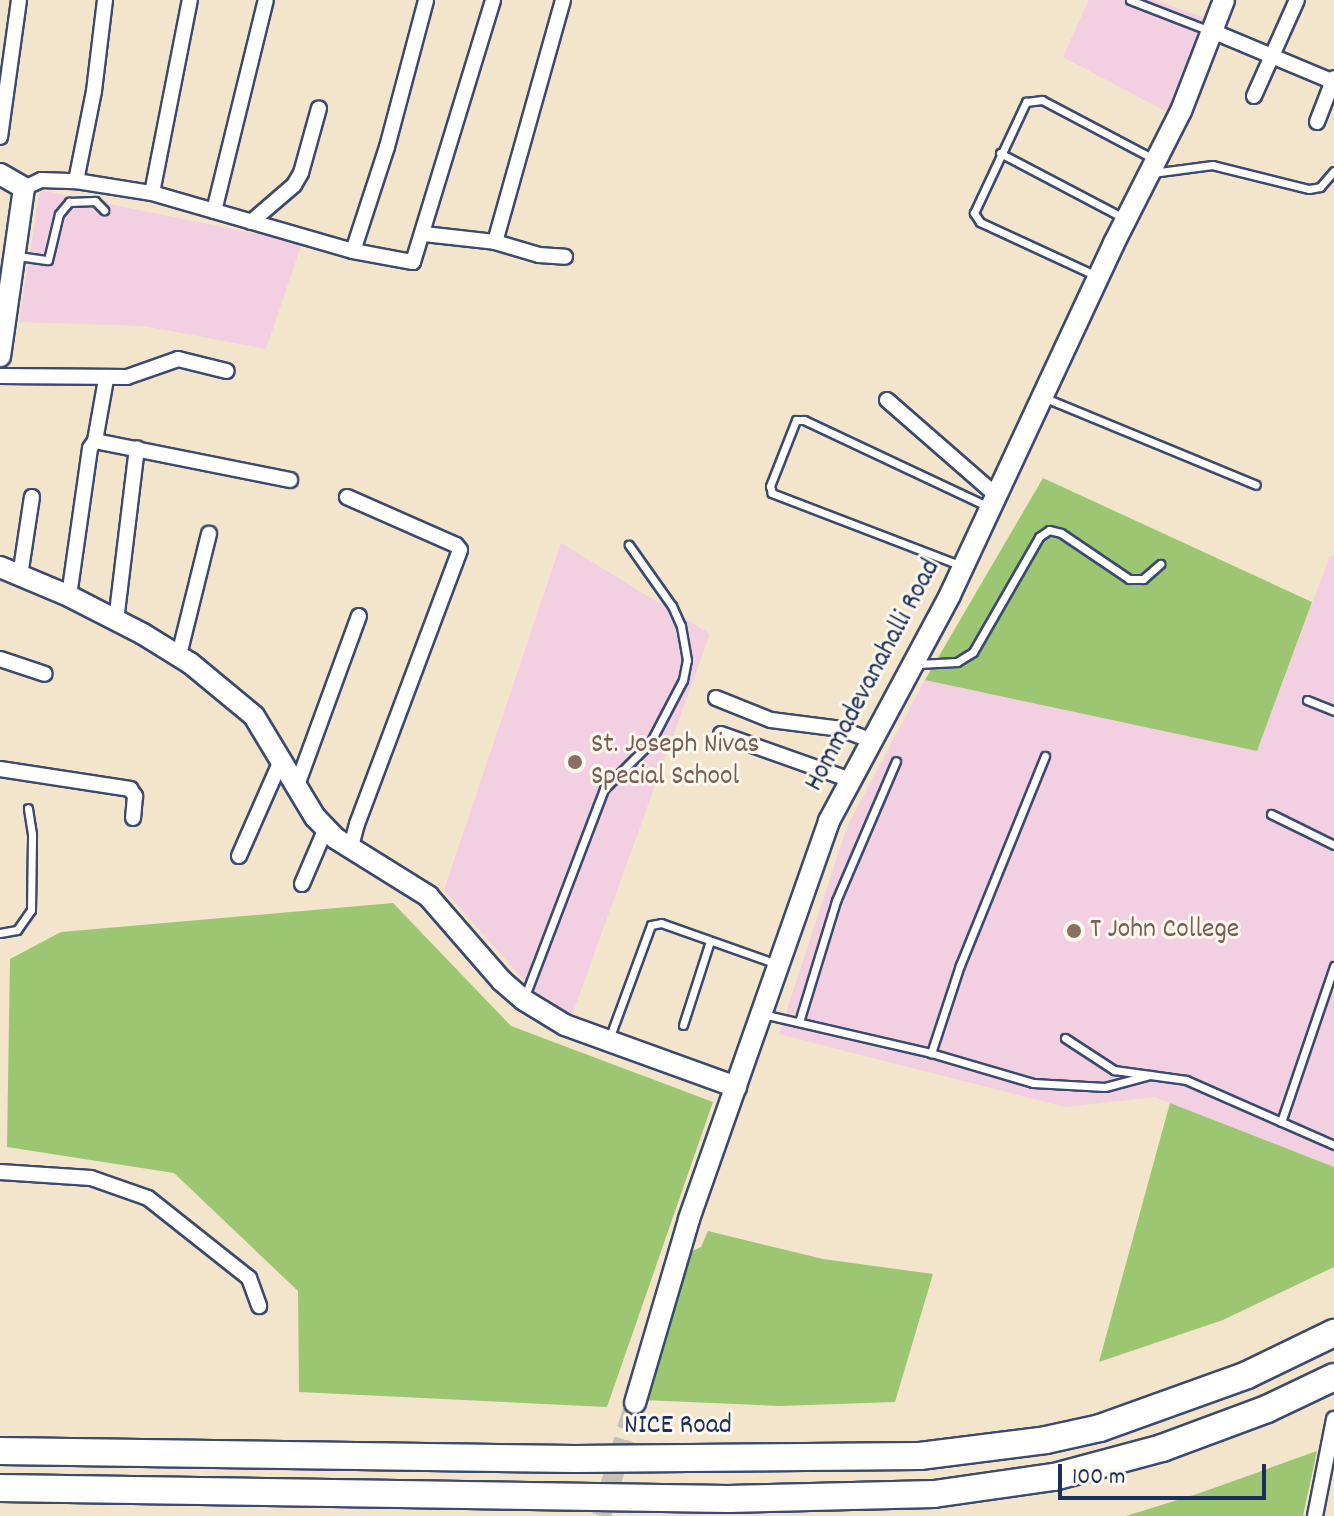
<!DOCTYPE html>
<style>
body{margin:0}
#map{position:relative;width:1334px;height:1516px;overflow:hidden;background:#f3e5cb;font-family:Dekko,sans-serif}
div>[style]{position:absolute}
.built>*{inset:0;background:#f2cfe1}
.green>*{inset:0;background:#9dc672}
.secondary-tunnel>*{height:20px;margin-top:-10px;transform-origin:0;background:repeating-linear-gradient(90deg,#c8c1b5 0 20px,transparent 0 30px)}
.roads{filter:drop-shadow(2px 0 #3b4a6e) drop-shadow(-2px 0 #3b4a6e) drop-shadow(0 2px #3b4a6e) drop-shadow(0 -2px #3b4a6e)}
.lane>*{height:7px;margin:-3.5px;padding:0 3.5px;transform-origin:3.5px;border-radius:3.5px;background:#fff}
.street>*{height:14px;margin:-7px;padding:0 7px;transform-origin:7px;border-radius:7px;background:#fff}
.secondary>*{height:20px;margin:-10px;padding:0 10px;transform-origin:10px;border-radius:10px;background:#fff}
.highway>*{height:26px;margin:-13px;padding:0 13px;transform-origin:13px;border-radius:13px;background:#fff}
.dots>*{width:22px;height:22px;translate:-50% -50%;box-sizing:border-box;border:4px solid #fbf7ec;border-radius:50%}
span{translate:-50% -50%;white-space:nowrap;text-align:center;line-height:1.15;-webkit-text-stroke:6px #fbf7ec;paint-order:stroke}
.street-label{font-size:28px;color:#1b2f5e}
.education-label{font-size:28px;color:#785e54}
.left{translate:0 -50%;text-align:left}
.scale{position:absolute;left:1058px;top:1464px;width:208px;height:36px;box-sizing:border-box;border:4px solid #1b2f5e;border-top:0;padding-left:10px;font-size:24px;line-height:28px;white-space:nowrap;color:#1b2f5e;-webkit-text-stroke:6px #fbf7ec;paint-order:stroke}
</style>
<div id="map">
<div class="built">
<div style="clip-path:polygon(1089px 0,1156px 0,1205px 18px,1167px 112px,1063px 57px)"></div>
<div style="clip-path:polygon(40px 190px,302px 243px,266px 349px,144px 326px,19px 322px)"></div>
<div style="clip-path:polygon(561px 543px,710px 634px,572px 1015px,532px 989px,444px 890px)"></div>
<div style="clip-path:polygon(1330px 555px,1334px 557px,1334px 1167px,1155px 1097px,1065px 1107px,779px 1034px,847px 827px,925px 680px,1257px 751px)"></div>
</div>
<div class="green">
<div style="clip-path:polygon(1043px 478px,1312px 602px,1257px 751px,925px 680px)"></div>
<div style="clip-path:polygon(393px 903px,511px 1026px,713px 1102px,607px 1407px,299px 1392px,298px 1291px,174px 1173px,7px 1147px,10px 959px,61px 932px)"></div>
<div style="clip-path:polygon(1170px 1103px,1334px 1167px,1334px 1267px,1223px 1320px,1099px 1362px)"></div>
<div style="clip-path:polygon(708px 1231px,823px 1259px,933px 1274px,895px 1402px,781px 1406px,642px 1400px,683px 1255px,701px 1247px)"></div>
<div style="clip-path:polygon(1317px 1451px,1303px 1516px,1126px 1516px,1200px 1493px)"></div>
</div>
<div class="secondary-tunnel">
<div style="left:601px;top:1516px;width:118px;rotate:-73.3deg"></div>
</div>
<div class="roads">
<div class="lane">
<div style="left:1130px;top:0;width:86px;rotate:21.2deg"></div>
<div style="left:1000px;top:153px;width:133px;rotate:27.7deg"></div>
<div style="left:1152px;top:173px;width:61px;rotate:-7.6deg"></div>
<div style="left:1212px;top:165px;width:100px;rotate:13.9deg"></div>
<div style="left:1309px;top:189px;width:11px;rotate:-10deg"></div>
<div style="left:1320px;top:187px;width:21px;rotate:-49deg"></div>
<div style="left:18px;top:256px;width:30px;rotate:8deg"></div>
<div style="left:48px;top:260px;width:47px;rotate:-76.6deg"></div>
<div style="left:59px;top:214px;width:16px;rotate:-50deg"></div>
<div style="left:69px;top:202px;width:26px;rotate:-2deg"></div>
<div style="left:95px;top:201px;width:13px;rotate:45deg"></div>
<div style="left:1088px;top:272px;width:119px;rotate:-155.2deg"></div>
<div style="left:980px;top:222px;width:11px;rotate:-124deg"></div>
<div style="left:974px;top:213px;width:123px;rotate:-64.9deg"></div>
<div style="left:1026px;top:102px;width:16px;rotate:-7deg"></div>
<div style="left:1042px;top:100px;width:127px;rotate:27.8deg"></div>
<div style="left:1043px;top:397px;width:230px;rotate:22.4deg"></div>
<div style="left:962px;top:566px;width:204px;rotate:-159deg"></div>
<div style="left:772px;top:493px;width:7px;rotate:-106deg"></div>
<div style="left:770px;top:486px;width:71px;rotate:-68.5deg"></div>
<div style="left:796px;top:420px;width:8px"></div>
<div style="left:804px;top:420px;width:202px;rotate:25.2deg"></div>
<div style="left:918px;top:664px;width:39px;rotate:-3deg"></div>
<div style="left:957px;top:662px;width:19px;rotate:-32deg"></div>
<div style="left:973px;top:652px;width:133px;rotate:-60.1deg"></div>
<div style="left:1039px;top:537px;width:12px;rotate:-35deg"></div>
<div style="left:1049px;top:530px;width:12px;rotate:14deg"></div>
<div style="left:1061px;top:533px;width:82px;rotate:34.1deg"></div>
<div style="left:1129px;top:579px;width:14px"></div>
<div style="left:1143px;top:579px;width:23px;rotate:-41deg"></div>
<div style="left:1307px;top:700px;width:29px;rotate:22deg"></div>
<div style="left:1045px;top:756px;width:226px;rotate:112.1deg"></div>
<div style="left:960px;top:965px;width:93px;rotate:108.2deg"></div>
<div style="left:931px;top:1053px;width:106px;rotate:16.4deg"></div>
<div style="left:1033px;top:1083px;width:72px;rotate:3.2deg"></div>
<div style="left:1105px;top:1087px;width:47px;rotate:-14.9deg"></div>
<div style="left:1271px;top:814px;width:70px;rotate:26.2deg"></div>
<div style="left:0;top:933px;width:17px;rotate:-10deg"></div>
<div style="left:17px;top:930px;width:24px;rotate:-55deg"></div>
<div style="left:31px;top:910px;width:76px;rotate:-89.2deg"></div>
<div style="left:32px;top:834px;width:26px;rotate:-99deg"></div>
<div style="left:525px;top:996px;width:222px;rotate:-69.1deg"></div>
<div style="left:604px;top:789px;width:65px;rotate:-45deg"></div>
<div style="left:650px;top:743px;width:71px;rotate:-62.4deg"></div>
<div style="left:683px;top:680px;width:20px;rotate:-79deg"></div>
<div style="left:687px;top:660px;width:35px;rotate:-100deg"></div>
<div style="left:681px;top:626px;width:22px;rotate:-114deg"></div>
<div style="left:672px;top:606px;width:75px;rotate:-125.2deg"></div>
<div style="left:762px;top:1014px;width:173px;rotate:13deg"></div>
<div style="left:799px;top:1022px;width:127px;rotate:-73deg"></div>
<div style="left:836px;top:901px;width:152px;rotate:-66.8deg"></div>
<div style="left:683px;top:1025px;width:88px;rotate:-72.2deg"></div>
<div style="left:1065px;top:1038px;width:59px;rotate:33.1deg"></div>
<div style="left:1114px;top:1070px;width:73px;rotate:7.9deg"></div>
<div style="left:1186px;top:1080px;width:162px;rotate:23.7deg"></div>
<div style="left:609px;top:1039px;width:121px;rotate:-69.8deg"></div>
<div style="left:651px;top:925px;width:10px;rotate:-11deg"></div>
<div style="left:661px;top:923px;width:123px;rotate:19.5deg"></div>
<div style="left:1281px;top:1122px;width:165px;rotate:-71.2deg"></div>
</div>
<div class="street">
<div style="left:1212px;top:31px;width:132px;rotate:22.7deg"></div>
<div style="left:1254px;top:96px;width:105px;rotate:-65.9deg"></div>
<div style="left:1317px;top:122px;width:47px;rotate:-68.9deg"></div>
<div style="left:0;top:137px;width:138px;rotate:-82.1deg"></div>
<div style="left:76px;top:181px;width:92px;rotate:-78.7deg"></div>
<div style="left:94px;top:91px;width:92px;rotate:-83.1deg"></div>
<div style="left:24px;top:188px;width:19px;rotate:-25deg"></div>
<div style="left:41px;top:180px;width:35px;rotate:2deg"></div>
<div style="left:76px;top:181px;width:77px;rotate:9deg"></div>
<div style="left:152px;top:193px;width:209px;rotate:16.1deg"></div>
<div style="left:353px;top:251px;width:61px;rotate:10.4deg"></div>
<div style="left:413px;top:262px;width:274px;rotate:-73deg"></div>
<div style="left:152px;top:193px;width:197px;rotate:-78.9deg"></div>
<div style="left:214px;top:211px;width:217px;rotate:-76.2deg"></div>
<div style="left:251px;top:222px;width:57px;rotate:-40.7deg"></div>
<div style="left:294px;top:185px;width:14px;rotate:-60deg"></div>
<div style="left:301px;top:173px;width:67px;rotate:-74.5deg"></div>
<div style="left:424px;top:234px;width:71px;rotate:6.4deg"></div>
<div style="left:495px;top:242px;width:46px;rotate:16.5deg"></div>
<div style="left:539px;top:255px;width:26px;rotate:4deg"></div>
<div style="left:495px;top:242px;width:251px;rotate:-74.3deg"></div>
<div style="left:353px;top:251px;width:109px;rotate:-71.9deg"></div>
<div style="left:387px;top:147px;width:152px;rotate:-75.1deg"></div>
<div style="left:0;top:376px;width:127px;rotate:0.5deg"></div>
<div style="left:127px;top:377px;width:54px;rotate:-19.4deg"></div>
<div style="left:178px;top:359px;width:50px;rotate:13.8deg"></div>
<div style="left:887px;top:400px;width:146px;rotate:41.1deg"></div>
<div style="left:95px;top:441px;width:63px;rotate:-79.9deg"></div>
<div style="left:347px;top:497px;width:119px;rotate:23.8deg"></div>
<div style="left:456px;top:545px;width:6px;rotate:51deg"></div>
<div style="left:460px;top:550px;width:293px;rotate:110.6deg"></div>
<div style="left:357px;top:824px;width:27px;rotate:105deg"></div>
<div style="left:20px;top:576px;width:80px;rotate:-81.4deg"></div>
<div style="left:69px;top:596px;width:149px;rotate:-81.9deg"></div>
<div style="left:90px;top:448px;width:9px;rotate:-54deg"></div>
<div style="left:95px;top:441px;width:199px;rotate:11.3deg"></div>
<div style="left:116px;top:621px;width:174px;rotate:-83.1deg"></div>
<div style="left:179px;top:655px;width:125px;rotate:-76.1deg"></div>
<div style="left:0;top:659px;width:47px;rotate:18.4deg"></div>
<div style="left:716px;top:698px;width:59px;rotate:21.8deg"></div>
<div style="left:771px;top:720px;width:71px;rotate:7.3deg"></div>
<div style="left:841px;top:729px;width:33px;rotate:21deg"></div>
<div style="left:721px;top:734px;width:138px;rotate:19.5deg"></div>
<div style="left:0;top:769px;width:132px;rotate:8.7deg"></div>
<div style="left:130px;top:789px;width:9px;rotate:54deg"></div>
<div style="left:135px;top:796px;width:22px;rotate:95deg"></div>
<div style="left:296px;top:788px;width:183px;rotate:-69.9deg"></div>
<div style="left:239px;top:856px;width:102px;rotate:-66.2deg"></div>
<div style="left:302px;top:884px;width:61px;rotate:-66.8deg"></div>
<div style="left:0;top:1172px;width:91px;rotate:3.8deg"></div>
<div style="left:91px;top:1178px;width:60px;rotate:19.3deg"></div>
<div style="left:148px;top:1198px;width:129px;rotate:38.4deg"></div>
<div style="left:249px;top:1278px;width:30px;rotate:70deg"></div>
<div style="left:1315px;top:1516px;width:99px;rotate:-78.9deg"></div>
</div>
<div class="secondary">
<div style="left:0;top:174px;width:28px;rotate:30deg"></div>
<div style="left:24px;top:188px;width:170px;rotate:98.1deg"></div>
<div style="left:0;top:567px;width:75px;rotate:22.8deg"></div>
<div style="left:69px;top:596px;width:83px;rotate:27.2deg"></div>
<div style="left:143px;top:634px;width:55px;rotate:31.7deg"></div>
<div style="left:190px;top:663px;width:83px;rotate:39.6deg"></div>
<div style="left:254px;top:716px;width:118px;rotate:58.9deg"></div>
<div style="left:315px;top:817px;width:29px;rotate:46deg"></div>
<div style="left:335px;top:838px;width:110px;rotate:31.9deg"></div>
<div style="left:428px;top:896px;width:113px;rotate:49deg"></div>
<div style="left:502px;top:981px;width:29px;rotate:41deg"></div>
<div style="left:524px;top:1000px;width:48px;rotate:31.4deg"></div>
<div style="left:565px;top:1025px;width:182px;rotate:19.9deg"></div>
<div style="left:635px;top:1403px;width:192px;rotate:-73.6deg"></div>
<div style="left:689px;top:1219px;width:422px;rotate:-70.6deg"></div>
<div style="left:829px;top:821px;width:256px;rotate:-61.8deg"></div>
<div style="left:950px;top:595px;width:388px;rotate:-65deg"></div>
<div style="left:1114px;top:243px;width:148px;rotate:-63.1deg"></div>
<div style="left:1181px;top:111px;width:119px;rotate:-68.8deg"></div>
</div>
<div class="highway">
<div style="left:0;top:1451px;width:574px;rotate:0.8deg"></div>
<div style="left:574px;top:1459px;width:346px;rotate:-0.5deg"></div>
<div style="left:920px;top:1456px;width:127px;rotate:-7.2deg"></div>
<div style="left:1046px;top:1440px;width:55px;rotate:-12.5deg"></div>
<div style="left:1100px;top:1428px;width:156px;rotate:-19.8deg"></div>
<div style="left:1247px;top:1375px;width:97px;rotate:-25.8deg"></div>
<div style="left:0;top:1488px;width:728px;rotate:0.87deg"></div>
<div style="left:728px;top:1499px;width:206px;rotate:-1.4deg"></div>
<div style="left:934px;top:1494px;width:121px;rotate:-8.1deg"></div>
<div style="left:1054px;top:1477px;width:112px;rotate:-15deg"></div>
<div style="left:1162px;top:1448px;width:112px;rotate:-20.4deg"></div>
<div style="left:1267px;top:1409px;width:74px;rotate:-25.5deg"></div>
</div>
</div>
<div class="dots">
<div style="left:575px;top:762px;background:#8d6e63"></div>
<div style="left:1074px;top:931px;background:#8d6e63"></div>
</div>
<div class="street-label">
<span style="left:874px;top:676px;rotate:-62deg">Hommadevanahalli Road</span>
<span style="left:678px;top:1427px">NICE Road</span>
</div>
<div class="education-label">
<span class="left" style="left:591px;top:762px">St. Joseph Nivas<br>Special School</span>
<span class="left" style="left:1090px;top:931px">T John College</span>
</div>
<div class="scale">100 m</div>
</div>
